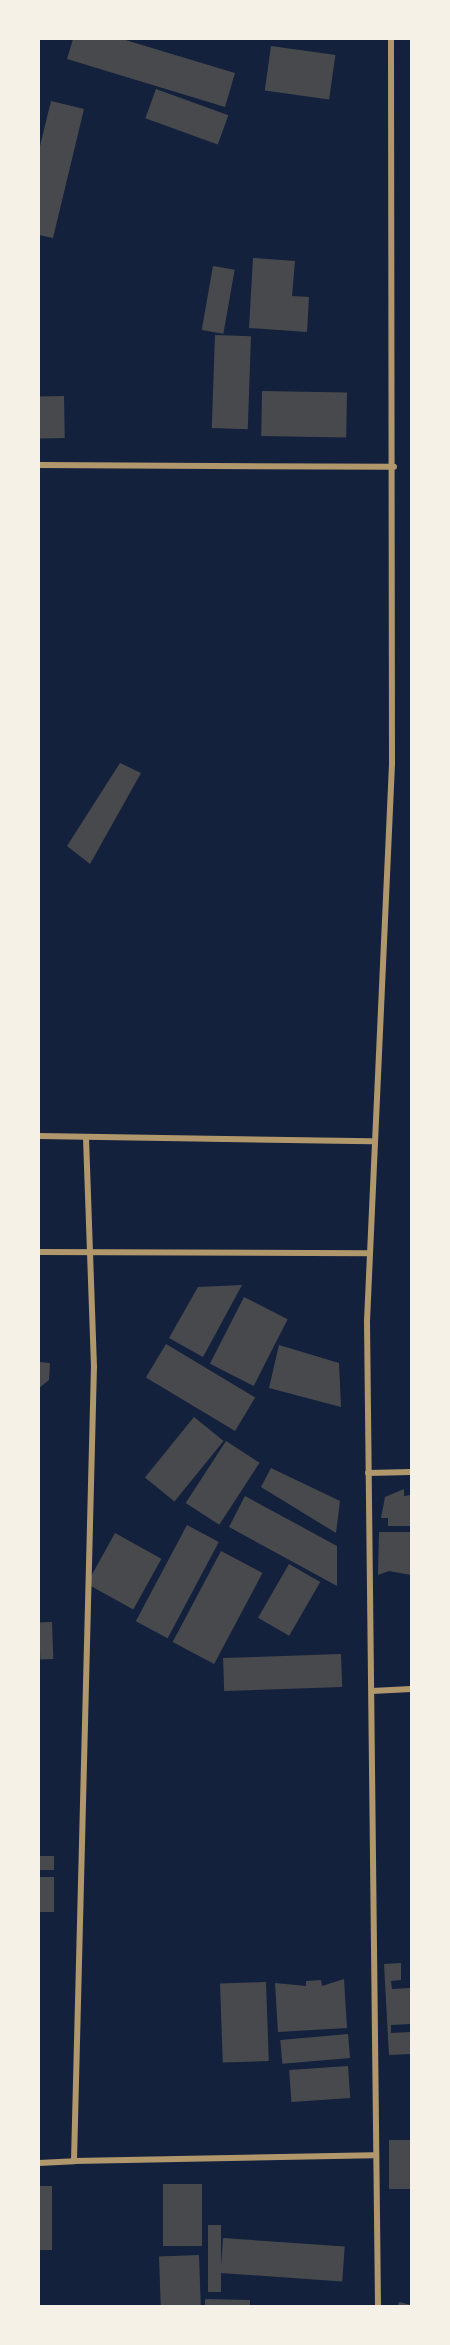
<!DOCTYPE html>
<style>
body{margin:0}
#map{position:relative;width:450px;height:2345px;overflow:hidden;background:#14213d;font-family:Barlow,sans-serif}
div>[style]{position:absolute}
.building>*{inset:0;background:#48494c;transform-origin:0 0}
.minor>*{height:6px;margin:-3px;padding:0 3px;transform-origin:3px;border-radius:3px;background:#b1986c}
span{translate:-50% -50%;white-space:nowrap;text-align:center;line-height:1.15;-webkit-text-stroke:6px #f6f1e7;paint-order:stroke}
.frame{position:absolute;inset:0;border:40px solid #f6f1e7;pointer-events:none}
</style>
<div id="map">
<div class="building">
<div style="clip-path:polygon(73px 39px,122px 39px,235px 73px,225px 107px,67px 59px)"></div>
<div style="left:271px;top:46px;width:65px;height:45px;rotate:8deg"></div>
<div style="left:156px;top:89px;width:77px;height:31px;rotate:20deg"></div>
<div style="clip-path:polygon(51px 101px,84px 109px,53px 238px,39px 235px,39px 150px)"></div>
<div style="clip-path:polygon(253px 258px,295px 261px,292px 296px,309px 297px,307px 332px,249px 328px)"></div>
<div style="left:213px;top:266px;width:22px;height:65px;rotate:10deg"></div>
<div style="left:215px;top:335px;width:36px;height:93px;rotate:2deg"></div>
<div style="left:262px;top:391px;width:85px;height:45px;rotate:1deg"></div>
<div style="left:64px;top:396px;width:42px;height:25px;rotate:89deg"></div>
<div style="clip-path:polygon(120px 763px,141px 773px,90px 864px,67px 846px)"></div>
<div style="clip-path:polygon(242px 1285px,203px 1357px,169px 1338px,198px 1287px)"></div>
<div style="left:244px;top:1297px;width:49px;height:75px;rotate:27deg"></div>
<div style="left:166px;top:1344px;width:104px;height:39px;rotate:31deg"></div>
<div style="clip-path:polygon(279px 1345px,339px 1363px,341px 1407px,269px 1388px)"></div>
<div style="clip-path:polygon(39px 1362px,50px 1363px,49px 1380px,39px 1388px)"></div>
<div style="left:194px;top:1417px;width:38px;height:78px;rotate:39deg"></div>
<div style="left:226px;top:1441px;width:40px;height:74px;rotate:33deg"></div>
<div style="clip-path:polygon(271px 1468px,340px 1501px,336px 1533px,261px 1487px)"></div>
<div style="clip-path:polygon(404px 1489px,404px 1496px,411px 1495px,411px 1526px,388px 1526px,388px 1518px,381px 1518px,385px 1497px)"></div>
<div style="clip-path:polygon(245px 1496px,337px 1546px,337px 1586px,229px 1527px)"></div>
<div style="left:187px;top:1525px;width:36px;height:109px;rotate:28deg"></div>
<div style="clip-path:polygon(379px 1532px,411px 1532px,411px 1575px,389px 1571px,378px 1575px)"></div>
<div style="left:115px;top:1533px;width:53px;height:58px;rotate:29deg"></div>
<div style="left:221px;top:1551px;width:47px;height:103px;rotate:28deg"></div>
<div style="left:289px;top:1564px;width:36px;height:62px;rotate:30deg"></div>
<div style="left:52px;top:1622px;width:37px;height:13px;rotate:88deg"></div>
<div style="left:341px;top:1654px;width:33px;height:118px;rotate:88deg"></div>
<div style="left:39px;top:1856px;width:15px;height:14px"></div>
<div style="left:39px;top:1877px;width:15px;height:35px"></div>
<div style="clip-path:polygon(401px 1963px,401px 1980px,391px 1981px,392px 1989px,410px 1988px,411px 2024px,391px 2025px,391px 2033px,411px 2032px,411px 2054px,389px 2055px,384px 1964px)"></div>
<div style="clip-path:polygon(344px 1979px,347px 2028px,278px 2032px,275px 1983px,306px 1986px,306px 1981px,321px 1980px,322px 1986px)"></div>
<div style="left:266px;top:1982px;width:79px;height:46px;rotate:88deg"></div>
<div style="left:348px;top:2034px;width:24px;height:68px;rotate:85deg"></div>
<div style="left:348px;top:2066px;width:32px;height:59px;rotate:86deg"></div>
<div style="left:411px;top:2140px;width:49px;height:22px;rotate:90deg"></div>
<div style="left:163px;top:2184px;width:39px;height:62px"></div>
<div style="left:39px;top:2186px;width:13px;height:64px"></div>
<div style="left:208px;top:2225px;width:13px;height:67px"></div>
<div style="left:223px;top:2238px;width:122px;height:35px;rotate:4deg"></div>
<div style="left:199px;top:2255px;width:51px;height:40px;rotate:88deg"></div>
<div style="clip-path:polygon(205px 2299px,250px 2300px,250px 2306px,205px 2306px)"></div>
<div style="clip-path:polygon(399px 2302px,411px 2305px,411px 2306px,398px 2306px)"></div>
</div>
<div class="minor">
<div style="left:39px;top:465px;width:355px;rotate:0.3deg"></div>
<div style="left:39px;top:1136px;width:332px;rotate:0.9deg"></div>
<div style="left:39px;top:1252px;width:329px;rotate:0.2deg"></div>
<div style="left:368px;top:1473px;width:43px;rotate:-1.3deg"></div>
<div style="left:372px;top:1691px;width:39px;rotate:-3deg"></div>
<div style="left:74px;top:2161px;width:299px;rotate:-1.1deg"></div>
<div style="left:39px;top:2163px;width:35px;rotate:-3deg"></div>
<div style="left:74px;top:2161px;width:794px;rotate:-88.56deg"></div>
<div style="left:94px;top:1367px;width:230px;rotate:-92deg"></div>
<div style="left:378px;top:2306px;width:985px;rotate:-90.64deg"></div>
<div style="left:367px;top:1321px;width:558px;rotate:-87.43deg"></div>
<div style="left:392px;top:764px;width:725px;rotate:-90.08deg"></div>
</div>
<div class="frame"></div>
</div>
